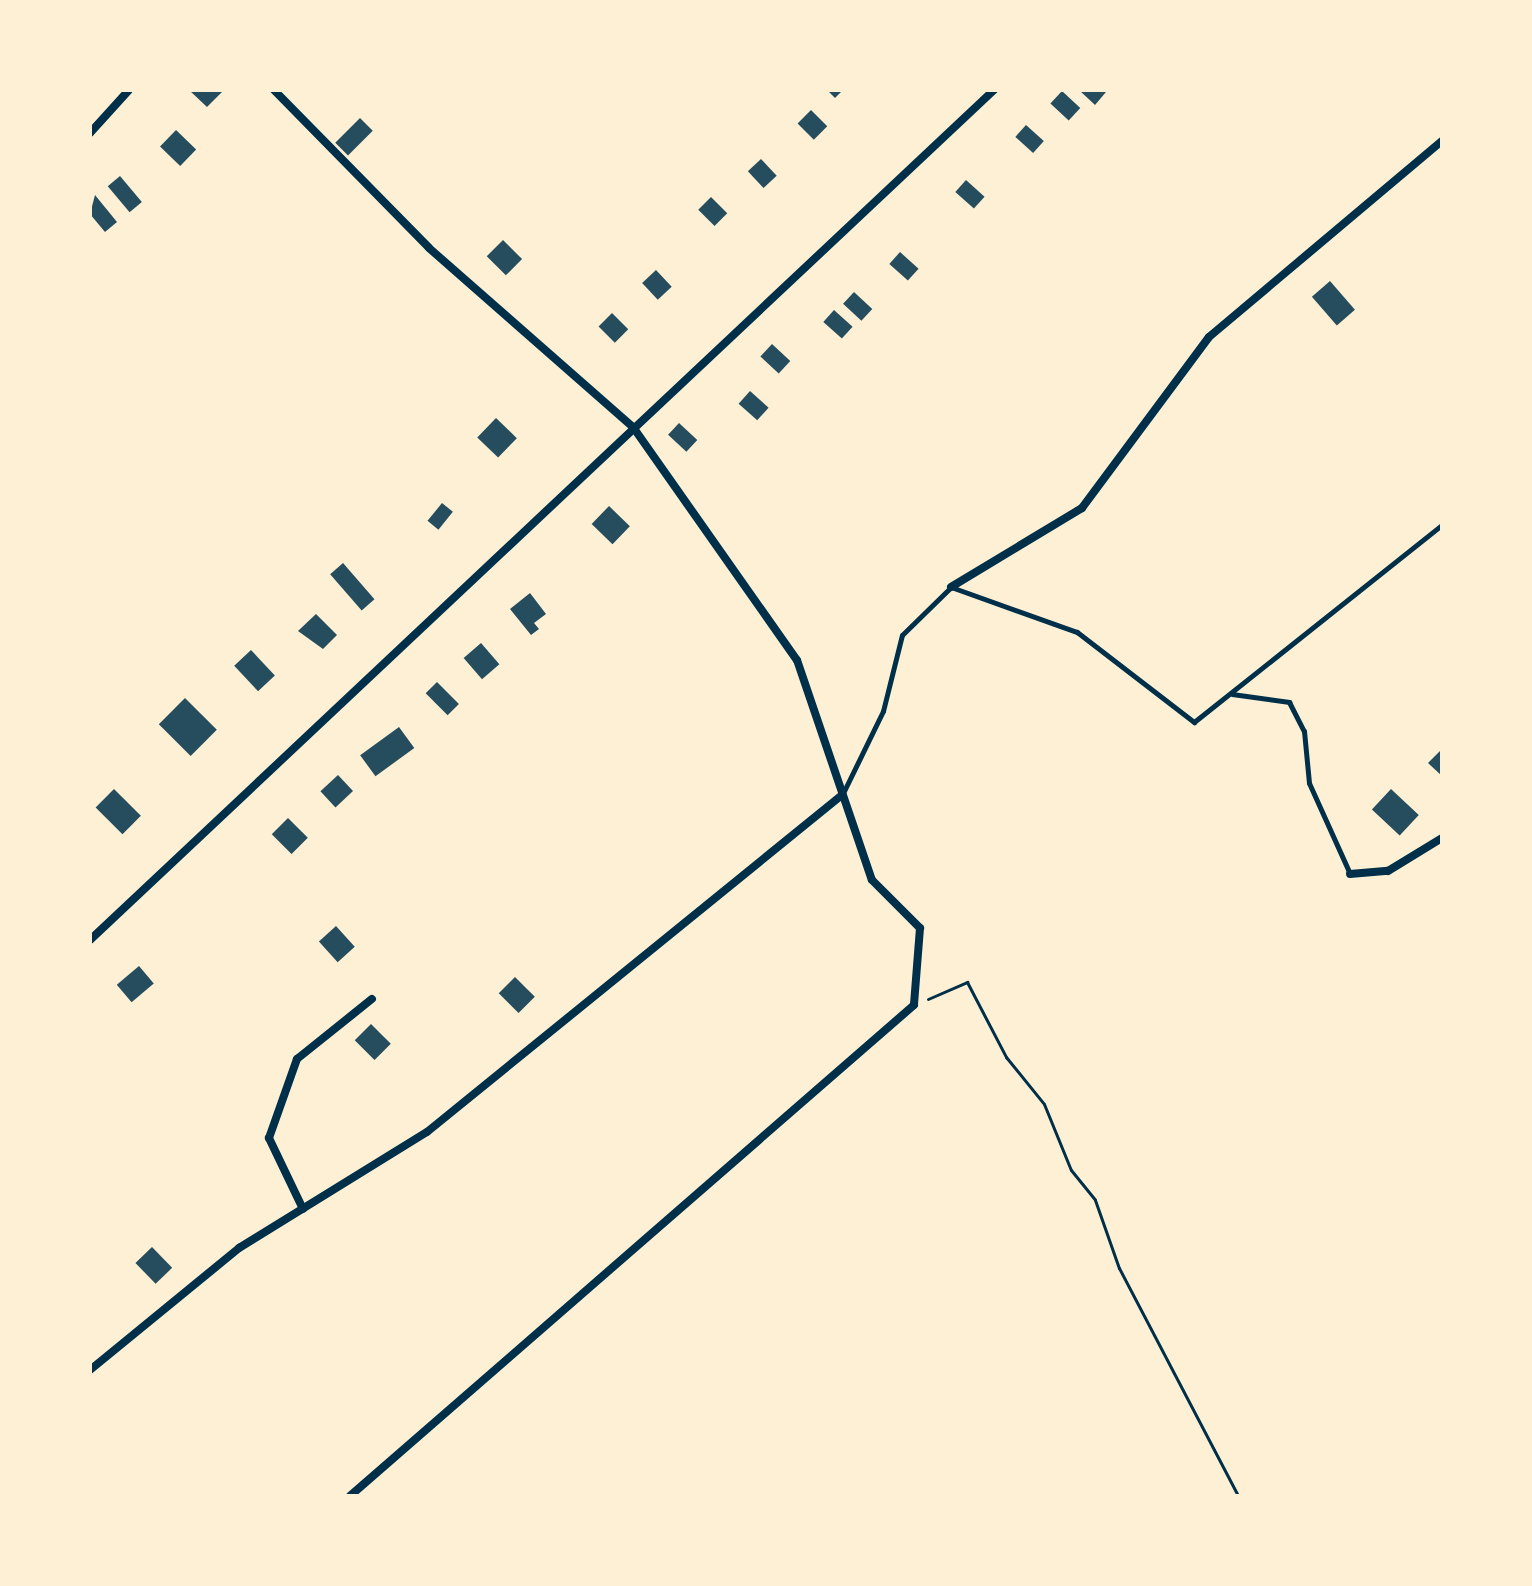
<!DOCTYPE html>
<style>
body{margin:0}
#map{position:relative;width:1532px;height:1586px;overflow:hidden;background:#fdf0d5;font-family:Merriweather,serif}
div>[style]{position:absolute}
.building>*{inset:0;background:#264d5e;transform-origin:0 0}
.path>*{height:3px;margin:-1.5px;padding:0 1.5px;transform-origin:1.5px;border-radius:1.5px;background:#003049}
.service>*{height:5px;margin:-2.5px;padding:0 2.5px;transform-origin:2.5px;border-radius:2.5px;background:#003049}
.minor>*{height:8px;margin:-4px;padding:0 4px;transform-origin:4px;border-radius:4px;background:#003049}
span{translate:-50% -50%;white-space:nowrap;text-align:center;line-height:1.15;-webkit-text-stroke:8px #fdf0d5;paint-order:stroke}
.frame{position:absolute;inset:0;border:92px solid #fdf0d5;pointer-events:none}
</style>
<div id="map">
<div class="building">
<div style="clip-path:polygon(189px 90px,224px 90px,207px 107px)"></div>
<div style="clip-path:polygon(827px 90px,843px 90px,835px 98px)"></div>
<div style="clip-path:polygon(1079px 90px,1104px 90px,1106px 92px,1095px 105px)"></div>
<div style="left:1062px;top:91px;width:25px;height:17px;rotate:43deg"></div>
<div style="left:811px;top:110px;width:23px;height:19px;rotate:45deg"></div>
<div style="left:360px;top:118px;width:18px;height:35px;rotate:45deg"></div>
<div style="left:1026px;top:125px;width:24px;height:16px;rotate:42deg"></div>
<div style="left:176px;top:130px;width:28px;height:23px;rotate:44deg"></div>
<div style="left:761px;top:159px;width:23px;height:18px;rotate:47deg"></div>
<div style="left:120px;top:176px;width:34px;height:16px;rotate:50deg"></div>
<div style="left:966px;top:180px;width:25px;height:16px;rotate:42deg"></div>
<div style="clip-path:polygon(95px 195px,117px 222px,105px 232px,90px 214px)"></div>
<div style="left:711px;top:197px;width:23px;height:18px;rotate:45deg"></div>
<div style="left:503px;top:240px;width:27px;height:23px;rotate:45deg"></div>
<div style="left:900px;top:252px;width:25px;height:16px;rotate:42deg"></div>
<div style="left:656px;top:270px;width:23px;height:19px;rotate:47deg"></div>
<div style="left:1330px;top:281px;width:38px;height:24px;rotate:49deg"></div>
<div style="left:854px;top:292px;width:25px;height:16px;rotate:43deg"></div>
<div style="left:834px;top:310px;width:25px;height:16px;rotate:42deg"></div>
<div style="left:612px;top:313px;width:23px;height:19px;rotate:45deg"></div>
<div style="left:772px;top:344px;width:25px;height:17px;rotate:43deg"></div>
<div style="left:750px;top:391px;width:25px;height:17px;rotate:42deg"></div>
<div style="left:496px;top:418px;width:29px;height:27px;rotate:44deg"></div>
<div style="left:679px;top:423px;width:25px;height:16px;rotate:43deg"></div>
<div style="left:442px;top:503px;width:14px;height:23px;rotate:39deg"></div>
<div style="left:609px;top:506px;width:29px;height:25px;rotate:44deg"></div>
<div style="left:343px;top:563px;width:48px;height:17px;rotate:49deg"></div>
<div style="clip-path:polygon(530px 593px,546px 614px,534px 623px,539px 629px,531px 635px,510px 609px)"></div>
<div style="clip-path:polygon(316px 614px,337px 635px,323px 649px,298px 631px)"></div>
<div style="left:481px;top:643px;width:28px;height:23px;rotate:49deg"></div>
<div style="left:251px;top:650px;width:35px;height:23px;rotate:47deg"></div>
<div style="left:437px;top:682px;width:31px;height:16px;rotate:45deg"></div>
<div style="left:185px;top:698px;width:45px;height:37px;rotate:45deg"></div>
<div style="left:399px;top:727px;width:26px;height:48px;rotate:54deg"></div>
<div style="clip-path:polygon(1442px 749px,1442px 776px,1428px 763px)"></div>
<div style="left:338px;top:775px;width:22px;height:24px;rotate:47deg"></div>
<div style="left:114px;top:789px;width:38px;height:26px;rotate:45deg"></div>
<div style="left:1391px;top:789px;width:38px;height:28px;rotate:43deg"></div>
<div style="left:288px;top:818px;width:28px;height:23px;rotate:45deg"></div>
<div style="left:336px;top:926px;width:28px;height:23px;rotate:48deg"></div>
<div style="left:139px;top:966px;width:23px;height:29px;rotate:50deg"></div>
<div style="left:515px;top:977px;width:28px;height:23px;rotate:45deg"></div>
<div style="left:371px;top:1024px;width:28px;height:23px;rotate:45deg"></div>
<div style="left:152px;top:1247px;width:29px;height:23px;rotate:46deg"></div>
</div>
<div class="path">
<div style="left:928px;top:999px;width:43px;rotate:-23.6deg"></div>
<div style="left:967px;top:982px;width:85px;rotate:62.5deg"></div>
<div style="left:1006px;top:1057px;width:60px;rotate:51deg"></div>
<div style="left:1044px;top:1104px;width:71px;rotate:67.8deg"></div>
<div style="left:1071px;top:1170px;width:38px;rotate:51deg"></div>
<div style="left:1095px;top:1200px;width:72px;rotate:70.6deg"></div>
<div style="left:1119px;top:1268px;width:257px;rotate:62.4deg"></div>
</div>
<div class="service">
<div style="left:1232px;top:694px;width:58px;rotate:8deg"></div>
<div style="left:1289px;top:702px;width:33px;rotate:63deg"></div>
<div style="left:1304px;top:731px;width:52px;rotate:84.5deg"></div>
<div style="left:1309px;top:783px;width:100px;rotate:65.7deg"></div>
<div style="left:844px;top:791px;width:89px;rotate:-64deg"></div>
<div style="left:883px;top:711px;width:78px;rotate:-76deg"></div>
<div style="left:902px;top:635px;width:69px;rotate:-44.4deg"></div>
<div style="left:951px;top:587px;width:134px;rotate:19.7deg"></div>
<div style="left:1077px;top:632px;width:148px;rotate:37.6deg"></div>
<div style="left:1194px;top:722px;width:317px;rotate:-38.5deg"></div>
</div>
<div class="minor">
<div style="left:274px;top:90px;width:221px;rotate:45.5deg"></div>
<div style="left:429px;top:248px;width:271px;rotate:41.3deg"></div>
<div style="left:633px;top:427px;width:285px;rotate:54.9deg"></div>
<div style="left:797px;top:660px;width:232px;rotate:71.2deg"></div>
<div style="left:872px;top:880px;width:68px;rotate:45deg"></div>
<div style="left:920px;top:928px;width:77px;rotate:94.5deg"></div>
<div style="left:914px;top:1005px;width:748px;rotate:138.96deg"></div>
<div style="left:90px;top:133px;width:58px;rotate:-47.8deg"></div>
<div style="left:951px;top:587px;width:153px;rotate:-31.1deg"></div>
<div style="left:1082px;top:508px;width:213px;rotate:-53.4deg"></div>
<div style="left:1209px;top:337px;width:304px;rotate:-40.1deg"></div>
<div style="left:1350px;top:874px;width:38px;rotate:-5deg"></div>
<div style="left:1388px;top:871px;width:63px;rotate:-31.4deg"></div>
<div style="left:90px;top:940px;width:1241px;rotate:-43.24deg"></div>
<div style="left:303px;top:1209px;width:79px;rotate:-115.6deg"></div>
<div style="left:269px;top:1138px;width:84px;rotate:-70.5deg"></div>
<div style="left:297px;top:1059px;width:96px;rotate:-38.7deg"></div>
<div style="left:90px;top:1370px;width:193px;rotate:-39.3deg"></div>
<div style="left:239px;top:1248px;width:221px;rotate:-31.7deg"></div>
<div style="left:427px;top:1132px;width:535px;rotate:-39.08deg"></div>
</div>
<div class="frame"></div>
</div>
